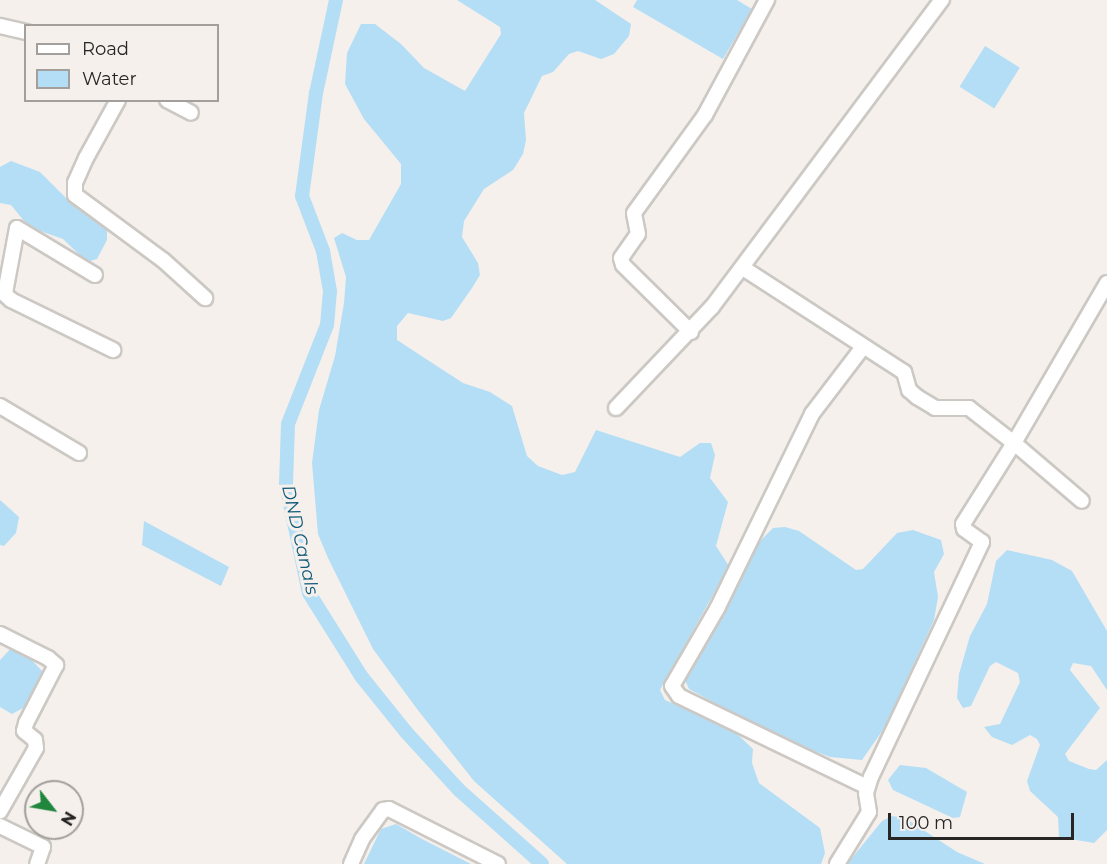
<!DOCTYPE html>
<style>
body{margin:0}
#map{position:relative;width:1107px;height:864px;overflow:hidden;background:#f5f0ec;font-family:Montserrat,sans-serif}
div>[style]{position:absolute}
.water>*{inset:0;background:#b4def5;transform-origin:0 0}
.canal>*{height:14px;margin:-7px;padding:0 7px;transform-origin:7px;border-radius:7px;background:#b4def5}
.roads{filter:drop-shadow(2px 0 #ccc8c3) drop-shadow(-2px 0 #ccc8c3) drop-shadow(0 2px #ccc8c3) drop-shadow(0 -2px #ccc8c3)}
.minor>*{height:14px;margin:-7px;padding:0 7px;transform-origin:7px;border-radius:7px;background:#fff}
span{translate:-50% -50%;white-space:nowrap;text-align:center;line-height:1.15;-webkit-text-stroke:6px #f5f0ec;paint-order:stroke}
.water-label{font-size:18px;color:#105a79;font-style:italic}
.legend{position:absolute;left:24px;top:24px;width:195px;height:78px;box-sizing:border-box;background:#f5f0ec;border:2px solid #a39f9c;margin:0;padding:8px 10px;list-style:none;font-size:18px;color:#282625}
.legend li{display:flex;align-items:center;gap:12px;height:30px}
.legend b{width:30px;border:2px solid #a39f9c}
.north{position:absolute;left:24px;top:780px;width:60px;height:60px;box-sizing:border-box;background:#f5f0ec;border:2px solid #a39f9c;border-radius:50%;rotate:121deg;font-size:16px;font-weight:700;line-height:24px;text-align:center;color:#282625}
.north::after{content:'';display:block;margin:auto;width:21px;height:27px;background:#1f863c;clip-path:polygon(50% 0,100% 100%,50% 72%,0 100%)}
.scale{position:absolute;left:888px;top:813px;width:186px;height:27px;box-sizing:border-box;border:3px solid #282625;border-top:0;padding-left:8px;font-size:18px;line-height:21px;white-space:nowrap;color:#282625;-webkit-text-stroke:4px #f5f0ec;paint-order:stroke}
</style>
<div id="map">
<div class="water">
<div style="clip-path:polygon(457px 0,595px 0,631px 24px,629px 36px,614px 54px,601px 59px,578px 51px,569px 54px,553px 72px,542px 76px,524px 113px,526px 140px,523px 154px,513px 170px,484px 189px,464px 221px,462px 237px,478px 263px,480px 275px,472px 288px,451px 318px,443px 321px,408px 313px,397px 326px,397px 340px,463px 383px,490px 392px,512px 406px,527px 456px,538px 466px,562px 475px,575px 472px,596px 430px,680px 457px,700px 443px,711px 443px,715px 455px,710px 478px,728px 502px,716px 546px,729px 566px,660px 690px,665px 700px,734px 731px,753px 749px,752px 763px,759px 783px,820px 828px,825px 853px,821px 864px,567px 864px,474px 781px,417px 709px,373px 649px,328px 558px,318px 534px,312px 463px,319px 410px,335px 356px,344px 303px,346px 277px,334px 238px,342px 233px,357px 240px,369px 240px,401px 184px,401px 164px,364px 119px,345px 84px,347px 53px,361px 24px,375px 24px,401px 44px,424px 68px,465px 91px,501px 34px,500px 27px)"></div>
<div style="clip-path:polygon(637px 0,737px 0,752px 9px,723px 59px,633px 7px)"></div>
<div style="left:985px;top:46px;width:41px;height:48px;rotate:32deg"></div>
<div style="clip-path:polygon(11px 161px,40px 172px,66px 198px,107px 226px,107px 240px,97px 259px,87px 262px,63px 239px,29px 227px,11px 205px,0 203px,0 167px)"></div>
<div style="clip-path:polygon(0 500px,19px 517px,16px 533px,4px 546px,0 545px)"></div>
<div style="clip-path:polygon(144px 521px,229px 567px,221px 586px,142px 545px)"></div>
<div style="clip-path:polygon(785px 527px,799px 531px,856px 570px,863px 569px,897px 533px,913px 530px,941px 540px,944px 554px,934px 572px,938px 597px,934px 620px,885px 727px,862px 760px,830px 757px,775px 736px,689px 689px,685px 680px,753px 548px,773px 528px)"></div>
<div style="clip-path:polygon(1007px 550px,1052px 560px,1072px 571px,1107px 631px,1107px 690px,1091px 666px,1073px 663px,1070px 670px,1100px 708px,1065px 754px,1069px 761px,1089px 769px,1096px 770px,1107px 760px,1107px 830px,1094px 843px,1059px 837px,1058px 817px,1030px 791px,1027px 781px,1040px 745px,1037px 739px,1030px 735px,1012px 745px,992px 737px,984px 727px,1000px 724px,1020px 682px,1018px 673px,996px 662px,990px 666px,971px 706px,963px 708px,957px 698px,959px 674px,970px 636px,987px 604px,996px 561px)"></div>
<div style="clip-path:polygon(12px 647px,26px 654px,43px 672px,25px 707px,12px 714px,0 707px,0 660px)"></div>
<div style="clip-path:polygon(900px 765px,926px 768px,967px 792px,960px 817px,953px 818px,893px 790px,888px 780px)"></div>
<div style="clip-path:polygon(892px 816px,905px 818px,957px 852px,985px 864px,847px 864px,882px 821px)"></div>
<div style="clip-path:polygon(396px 824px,422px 839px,471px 864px,364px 864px,381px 829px)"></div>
</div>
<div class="canal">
<div style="left:336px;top:0;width:95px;rotate:102.1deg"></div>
<div style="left:316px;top:93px;width:104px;rotate:97.7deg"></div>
<div style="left:302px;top:196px;width:59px;rotate:69.1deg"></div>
<div style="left:323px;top:251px;width:41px;rotate:80.1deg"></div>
<div style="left:330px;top:291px;width:34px;rotate:95deg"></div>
<div style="left:327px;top:325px;width:106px;rotate:111.5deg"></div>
<div style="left:288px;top:424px;width:61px;rotate:91.9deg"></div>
<div style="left:286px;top:485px;width:110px;rotate:78deg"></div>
<div style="left:309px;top:593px;width:98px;rotate:57.9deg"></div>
<div style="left:361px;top:676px;width:72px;rotate:51.2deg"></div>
<div style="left:406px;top:732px;width:79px;rotate:47.6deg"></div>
<div style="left:459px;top:790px;width:111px;rotate:41.7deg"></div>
</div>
<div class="roads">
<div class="minor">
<div style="left:0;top:26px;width:27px;rotate:13deg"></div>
<div style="left:118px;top:100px;width:66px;rotate:118.9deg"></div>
<div style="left:86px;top:158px;width:27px;rotate:114deg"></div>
<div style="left:75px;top:183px;width:12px;rotate:90deg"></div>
<div style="left:75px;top:195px;width:109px;rotate:36.5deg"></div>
<div style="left:163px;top:260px;width:57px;rotate:42.1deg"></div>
<div style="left:167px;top:100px;width:27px;rotate:28deg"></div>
<div style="left:743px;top:268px;width:192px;rotate:32.9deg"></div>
<div style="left:904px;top:372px;width:19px;rotate:74deg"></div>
<div style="left:909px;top:390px;width:11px;rotate:41deg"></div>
<div style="left:917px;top:397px;width:21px;rotate:31deg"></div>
<div style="left:935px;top:408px;width:34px"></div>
<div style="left:969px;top:408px;width:57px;rotate:37.9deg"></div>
<div style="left:1014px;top:443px;width:185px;rotate:-59.8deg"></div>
<div style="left:0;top:290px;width:15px;rotate:42deg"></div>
<div style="left:11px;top:300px;width:114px;rotate:26.1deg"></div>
<div style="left:5px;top:293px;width:66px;rotate:-79.5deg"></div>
<div style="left:17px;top:228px;width:91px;rotate:31.1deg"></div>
<div style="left:691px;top:332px;width:95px;rotate:-135.4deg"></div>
<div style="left:623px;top:265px;width:7px;rotate:-106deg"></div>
<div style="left:621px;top:258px;width:29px;rotate:-55deg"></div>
<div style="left:638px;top:234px;width:21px;rotate:-101deg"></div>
<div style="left:634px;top:213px;width:121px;rotate:-54.1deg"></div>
<div style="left:705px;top:115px;width:131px;rotate:-61.7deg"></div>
<div style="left:863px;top:347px;width:84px;rotate:127.3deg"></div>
<div style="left:812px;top:414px;width:215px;rotate:116deg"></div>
<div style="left:718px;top:607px;width:91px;rotate:120.2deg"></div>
<div style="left:672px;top:686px;width:12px;rotate:55deg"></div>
<div style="left:679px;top:696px;width:209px;rotate:25.8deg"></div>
<div style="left:0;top:406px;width:92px;rotate:30.7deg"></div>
<div style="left:616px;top:408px;width:139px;rotate:-46.5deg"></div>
<div style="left:712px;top:307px;width:384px;rotate:-53.2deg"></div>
<div style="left:0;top:634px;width:54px;rotate:26.6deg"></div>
<div style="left:48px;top:658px;width:11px;rotate:41deg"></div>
<div style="left:56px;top:665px;width:65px;rotate:117.3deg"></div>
<div style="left:26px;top:723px;width:8px;rotate:104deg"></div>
<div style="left:24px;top:731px;width:14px;rotate:39deg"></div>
<div style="left:35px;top:740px;width:8px;rotate:83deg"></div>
<div style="left:36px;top:748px;width:73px;rotate:119.7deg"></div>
<div style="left:0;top:826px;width:48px;rotate:26deg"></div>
<div style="left:43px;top:847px;width:18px;rotate:109deg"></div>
<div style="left:351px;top:864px;width:27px;rotate:-66deg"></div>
<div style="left:362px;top:839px;width:36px;rotate:-54deg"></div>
<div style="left:383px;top:810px;width:6px;rotate:-9deg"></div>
<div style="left:389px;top:809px;width:122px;rotate:26.8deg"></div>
<div style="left:837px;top:864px;width:61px;rotate:-58.4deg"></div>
<div style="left:869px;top:812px;width:19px;rotate:-99deg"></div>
<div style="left:866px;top:793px;width:17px;rotate:-73deg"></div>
<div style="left:871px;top:777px;width:260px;rotate:-64.7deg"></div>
<div style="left:982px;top:542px;width:22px;rotate:-144deg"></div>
<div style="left:964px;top:529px;width:5px;rotate:-101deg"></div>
<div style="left:963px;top:524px;width:96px;rotate:-57.8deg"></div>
<div style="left:1014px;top:443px;width:89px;rotate:40.5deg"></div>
</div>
</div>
<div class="water-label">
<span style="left:300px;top:540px;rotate:77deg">DND Canals</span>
</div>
<ul class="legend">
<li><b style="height:8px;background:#fff"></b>Road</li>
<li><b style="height:16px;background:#b4def5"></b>Water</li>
</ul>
<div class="north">N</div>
<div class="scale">100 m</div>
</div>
